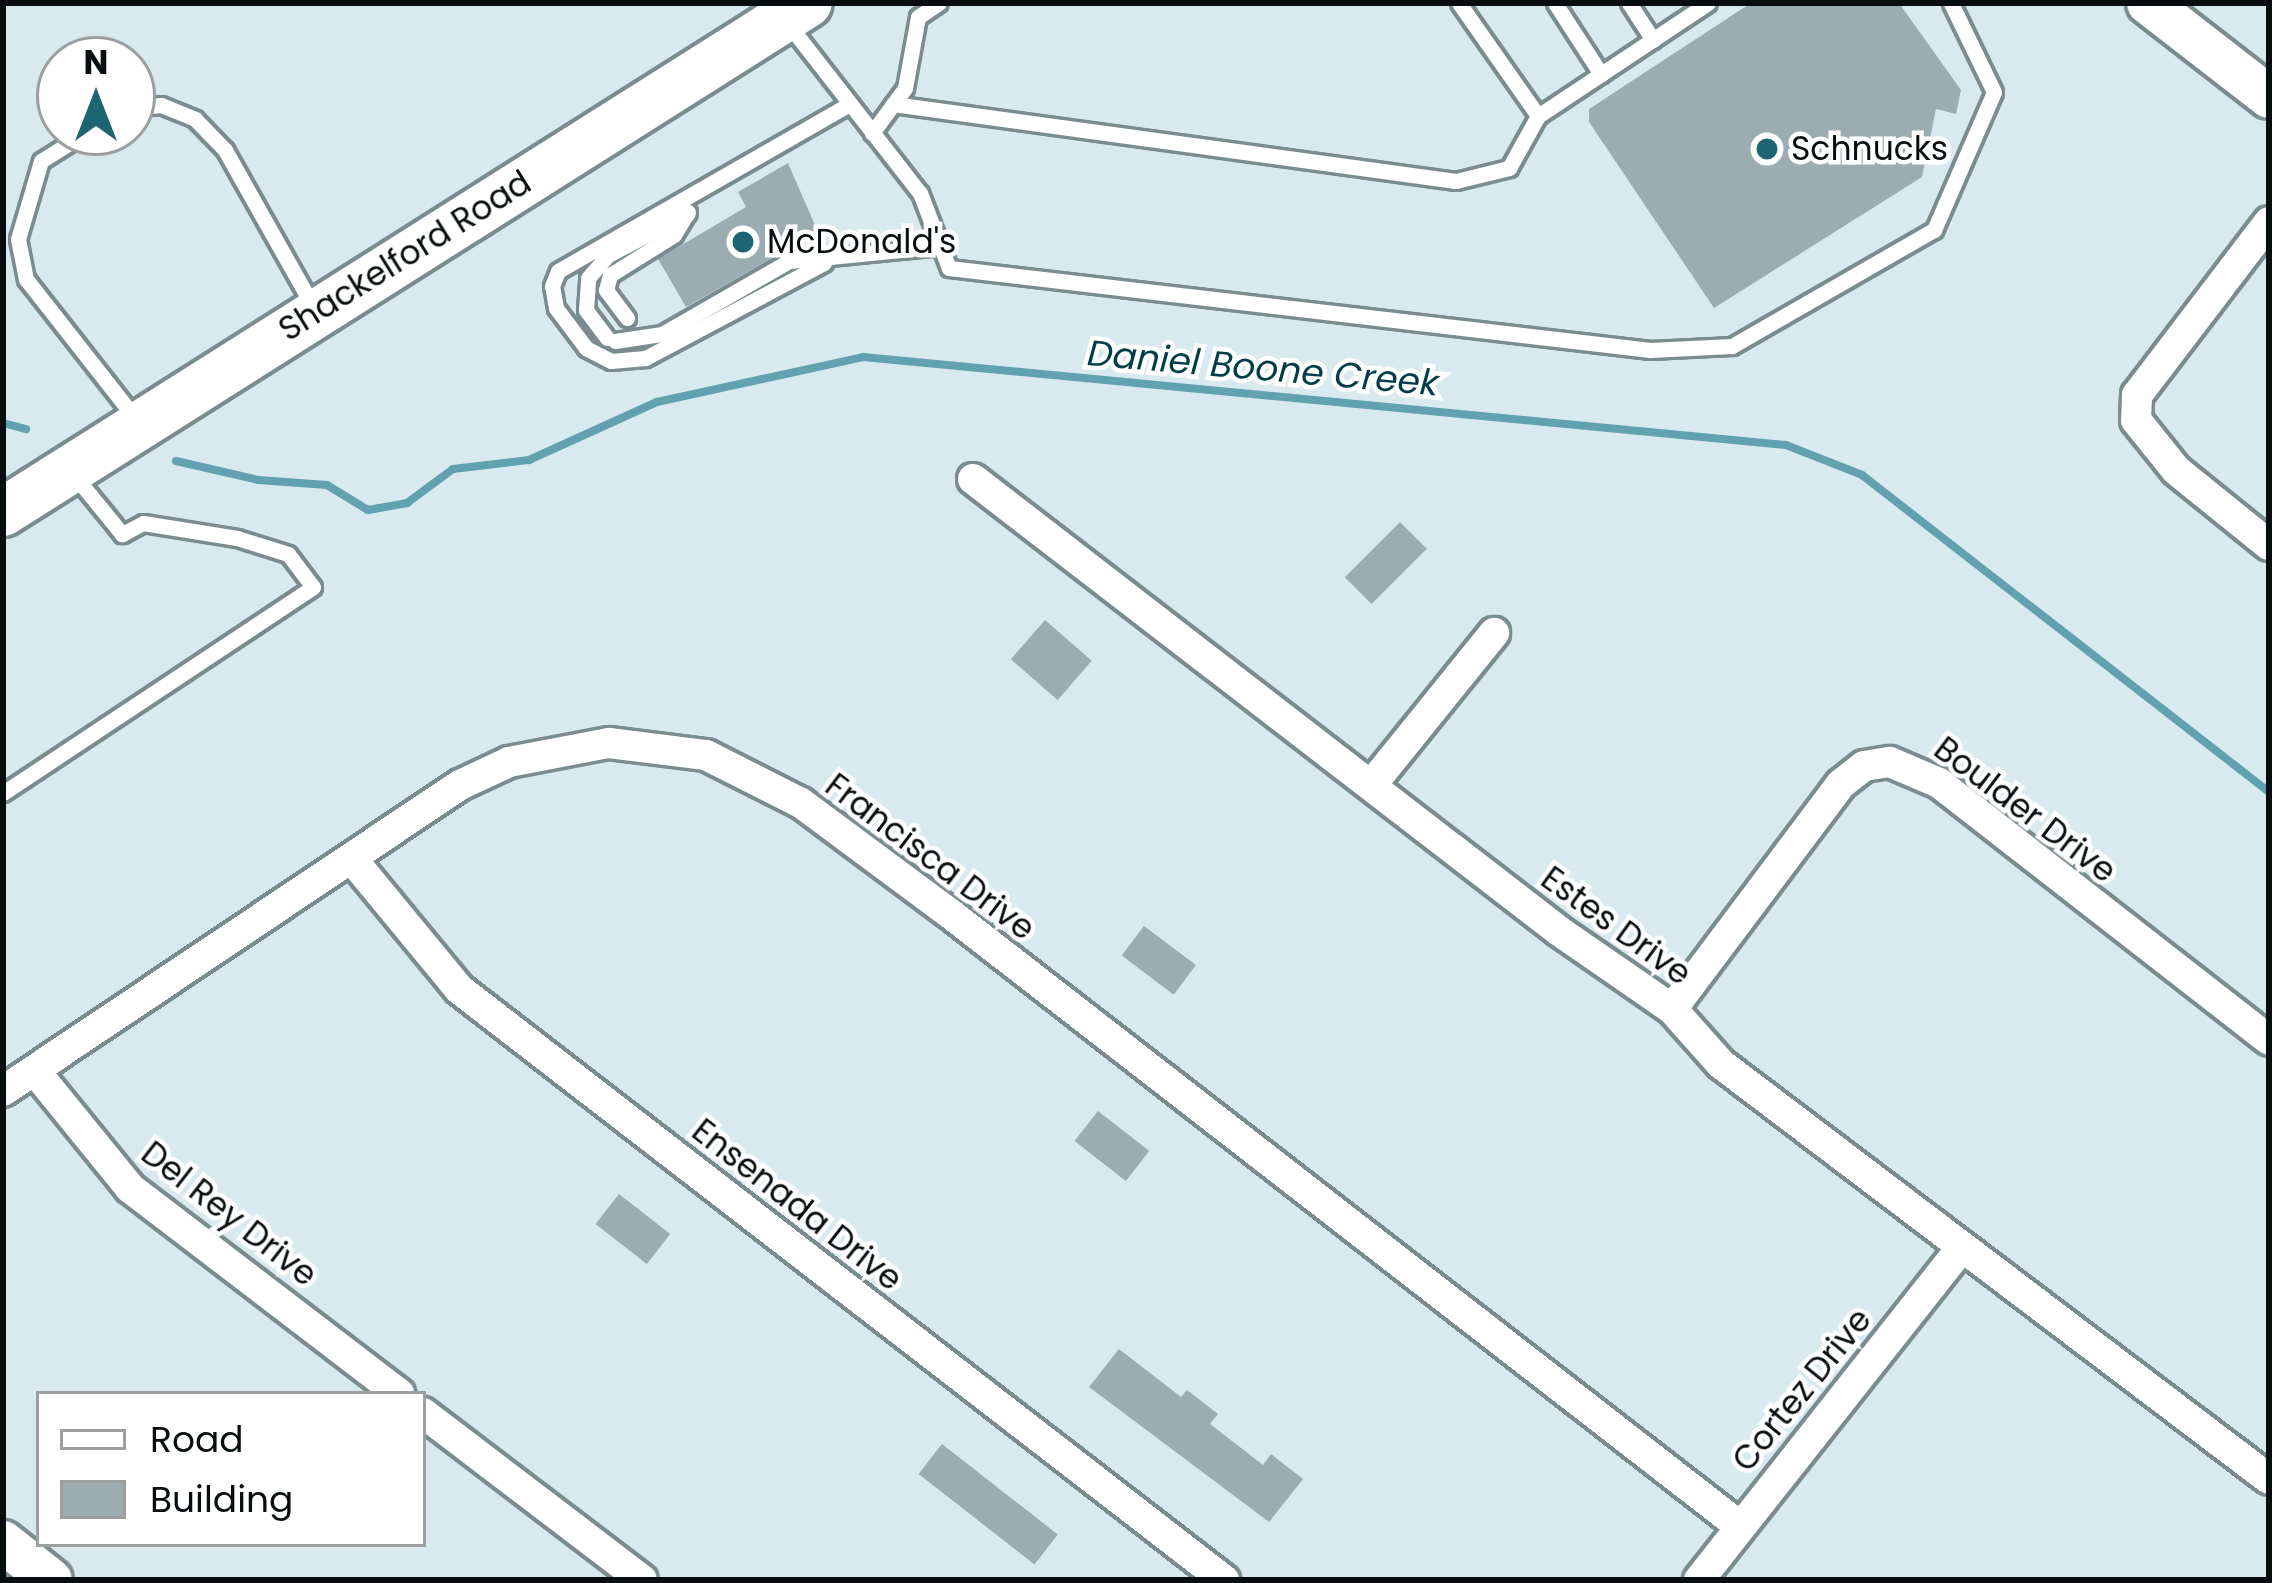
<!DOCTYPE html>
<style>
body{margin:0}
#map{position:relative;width:2272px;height:1583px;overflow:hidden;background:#d8eaef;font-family:Poppins,sans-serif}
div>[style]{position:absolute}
.stream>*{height:8px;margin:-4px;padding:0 4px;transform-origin:4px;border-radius:4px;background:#61a1b0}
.building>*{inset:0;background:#9badb2;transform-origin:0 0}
.roads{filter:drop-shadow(3px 0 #7b8c90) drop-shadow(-3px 0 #7b8c90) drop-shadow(0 3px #7b8c90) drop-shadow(0 -3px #7b8c90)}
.lane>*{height:15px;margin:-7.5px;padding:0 7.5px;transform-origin:7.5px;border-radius:7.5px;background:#fff}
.street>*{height:30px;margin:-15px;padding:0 15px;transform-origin:15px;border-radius:15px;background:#fff}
.secondary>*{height:42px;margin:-21px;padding:0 21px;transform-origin:21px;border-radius:21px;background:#fff}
.primary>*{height:48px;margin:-24px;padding:0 24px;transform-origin:24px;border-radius:24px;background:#fff}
.dots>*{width:33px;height:33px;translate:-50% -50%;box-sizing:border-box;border:6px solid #fff;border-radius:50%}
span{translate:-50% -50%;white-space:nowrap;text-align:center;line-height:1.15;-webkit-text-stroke:9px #fff;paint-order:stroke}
.poi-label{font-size:33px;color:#080e0f}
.left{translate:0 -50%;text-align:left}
.street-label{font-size:33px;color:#080e0f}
.water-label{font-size:36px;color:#003d48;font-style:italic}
.frame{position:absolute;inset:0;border:6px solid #080e0f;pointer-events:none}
.legend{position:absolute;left:36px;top:1391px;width:390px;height:156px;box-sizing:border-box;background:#fff;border:3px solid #9c9f9f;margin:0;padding:15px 21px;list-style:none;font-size:36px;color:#080e0f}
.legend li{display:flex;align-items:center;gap:24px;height:60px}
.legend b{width:60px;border:3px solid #9c9f9f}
.north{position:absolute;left:36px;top:36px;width:120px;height:120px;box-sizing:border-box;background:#fff;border:3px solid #9c9f9f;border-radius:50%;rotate:0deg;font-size:33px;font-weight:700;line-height:48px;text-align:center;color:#080e0f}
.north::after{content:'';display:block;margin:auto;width:42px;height:54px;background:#1e6574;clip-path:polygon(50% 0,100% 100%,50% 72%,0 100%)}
</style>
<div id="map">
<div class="stream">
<div style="left:3px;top:423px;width:24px;rotate:15deg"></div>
<div style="left:176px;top:461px;width:84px;rotate:13deg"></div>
<div style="left:258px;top:480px;width:69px;rotate:4.1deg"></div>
<div style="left:327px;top:485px;width:48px;rotate:31.4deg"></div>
<div style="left:368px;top:510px;width:40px;rotate:-10deg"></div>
<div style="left:407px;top:503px;width:57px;rotate:-36.5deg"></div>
<div style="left:453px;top:469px;width:77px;rotate:-6.8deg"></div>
<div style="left:529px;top:460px;width:141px;rotate:-24.4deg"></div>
<div style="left:657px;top:402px;width:211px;rotate:-12.3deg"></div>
<div style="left:863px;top:357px;width:927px;rotate:5.45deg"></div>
<div style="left:1786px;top:445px;width:82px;rotate:21.5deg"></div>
<div style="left:1862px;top:475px;width:516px;rotate:37.91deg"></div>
</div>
<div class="building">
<div style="clip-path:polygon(1751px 3px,1899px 3px,1961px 90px,1956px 114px,1936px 109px,1922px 177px,1714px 308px,1589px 122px,1589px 109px)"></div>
<div style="clip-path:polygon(788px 163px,818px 232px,686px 307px,658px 259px,746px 207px,738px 192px)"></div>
<div style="left:1400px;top:522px;width:38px;height:78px;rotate:45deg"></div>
<div style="left:1045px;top:620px;width:62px;height:52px;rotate:41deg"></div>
<div style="left:1144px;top:926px;width:65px;height:37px;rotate:37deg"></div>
<div style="left:1098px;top:1111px;width:65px;height:38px;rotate:38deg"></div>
<div style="left:619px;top:1194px;width:65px;height:38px;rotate:38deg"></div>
<div style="clip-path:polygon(1119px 1349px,1181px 1397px,1187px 1390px,1218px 1414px,1210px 1424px,1263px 1465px,1271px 1454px,1303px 1479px,1269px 1522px,1089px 1387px)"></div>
<div style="left:942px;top:1444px;width:147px;height:38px;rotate:38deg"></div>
</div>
<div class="roads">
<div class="lane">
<div style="left:1459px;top:3px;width:138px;rotate:55deg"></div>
<div style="left:1538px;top:116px;width:204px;rotate:-33.6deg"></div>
<div style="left:1555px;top:3px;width:85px;rotate:57.1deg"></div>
<div style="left:1629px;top:3px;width:44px;rotate:57deg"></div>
<div style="left:789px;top:25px;width:213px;rotate:52.1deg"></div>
<div style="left:920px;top:193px;width:80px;rotate:68.9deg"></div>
<div style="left:949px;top:268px;width:706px;rotate:6.67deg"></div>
<div style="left:1650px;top:350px;width:82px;rotate:-2.8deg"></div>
<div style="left:1732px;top:346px;width:233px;rotate:-29.9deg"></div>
<div style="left:1934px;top:230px;width:150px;rotate:-66.5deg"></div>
<div style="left:1994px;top:92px;width:99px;rotate:-115.8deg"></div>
<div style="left:893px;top:104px;width:568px;rotate:7.79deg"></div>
<div style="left:1456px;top:181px;width:55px;rotate:-13.8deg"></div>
<div style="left:1509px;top:168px;width:60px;rotate:-60.9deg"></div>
<div style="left:132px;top:108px;width:29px;rotate:-6deg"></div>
<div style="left:161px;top:105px;width:37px;rotate:22deg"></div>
<div style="left:195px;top:119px;width:43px;rotate:45.9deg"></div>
<div style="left:225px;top:150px;width:181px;rotate:60.6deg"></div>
<div style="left:87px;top:132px;width:54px;rotate:147.8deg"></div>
<div style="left:41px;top:161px;width:81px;rotate:106.4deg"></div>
<div style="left:18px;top:239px;width:41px;rotate:78.7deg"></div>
<div style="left:26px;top:279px;width:182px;rotate:51.9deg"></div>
<div style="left:872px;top:133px;width:56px;rotate:-53.7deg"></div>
<div style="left:905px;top:88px;width:72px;rotate:-79.6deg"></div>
<div style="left:918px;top:17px;width:25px;rotate:-34deg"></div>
<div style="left:824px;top:263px;width:203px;rotate:152deg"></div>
<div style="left:645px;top:358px;width:34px;rotate:175deg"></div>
<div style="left:611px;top:361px;width:28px;rotate:-153deg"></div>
<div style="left:586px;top:348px;width:50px;rotate:-126.9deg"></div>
<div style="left:556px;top:308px;width:22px;rotate:-100deg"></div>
<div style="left:552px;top:286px;width:16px;rotate:-68deg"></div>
<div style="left:558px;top:271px;width:336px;rotate:-29.8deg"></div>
<div style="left:627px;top:318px;width:35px;rotate:-127deg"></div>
<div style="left:606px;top:290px;width:16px;rotate:-75deg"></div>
<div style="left:610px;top:275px;width:75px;rotate:-32deg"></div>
<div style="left:674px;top:235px;width:27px;rotate:-59deg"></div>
<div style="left:607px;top:338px;width:35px;rotate:-127deg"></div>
<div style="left:586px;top:310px;width:32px;rotate:-86deg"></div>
<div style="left:588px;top:278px;width:30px;rotate:-49deg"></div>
<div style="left:608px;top:255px;width:90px;rotate:-27.7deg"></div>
<div style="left:615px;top:341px;width:48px;rotate:-8.5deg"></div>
<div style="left:662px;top:334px;width:146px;rotate:-29.9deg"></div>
<div style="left:789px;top:261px;width:153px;rotate:-5.6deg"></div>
<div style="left:3px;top:793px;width:372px;rotate:-33.6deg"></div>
<div style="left:313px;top:587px;width:41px;rotate:-127.1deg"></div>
<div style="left:288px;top:554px;width:53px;rotate:-162.6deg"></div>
<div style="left:237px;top:538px;width:95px;rotate:-170.9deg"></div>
<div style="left:143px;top:523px;width:24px;rotate:152deg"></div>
<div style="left:122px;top:534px;width:77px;rotate:-129.2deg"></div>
</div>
<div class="street">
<div style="left:2269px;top:222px;width:218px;rotate:127.3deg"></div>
<div style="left:2137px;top:395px;width:25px;rotate:92deg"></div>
<div style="left:2136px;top:420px;width:64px;rotate:51.3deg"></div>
<div style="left:2176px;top:470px;width:119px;rotate:38.9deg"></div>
<div style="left:973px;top:479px;width:740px;rotate:37.64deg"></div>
<div style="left:1559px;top:931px;width:137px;rotate:34.6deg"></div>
<div style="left:1672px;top:1009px;width:74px;rotate:48.3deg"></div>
<div style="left:1721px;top:1064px;width:687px;rotate:37.14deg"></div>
<div style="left:1373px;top:783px;width:193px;rotate:-51.1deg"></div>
<div style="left:352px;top:859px;width:168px;rotate:50.5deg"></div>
<div style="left:459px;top:989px;width:967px;rotate:37.69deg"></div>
<div style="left:1672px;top:1009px;width:281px;rotate:-53.1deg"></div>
<div style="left:1841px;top:784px;width:29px;rotate:-38deg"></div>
<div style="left:1864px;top:766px;width:26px;rotate:-9deg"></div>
<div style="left:1890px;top:762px;width:53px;rotate:23.2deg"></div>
<div style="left:1939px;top:783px;width:418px;rotate:37.9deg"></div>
<div style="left:35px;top:1071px;width:151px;rotate:50.9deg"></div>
<div style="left:130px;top:1188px;width:339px;rotate:37.4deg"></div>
<div style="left:3px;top:1091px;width:550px;rotate:-33.81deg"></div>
<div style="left:460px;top:785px;width:54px;rotate:-25.1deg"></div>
<div style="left:509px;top:762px;width:102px;rotate:-10.8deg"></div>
<div style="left:609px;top:743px;width:98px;rotate:7.1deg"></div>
<div style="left:706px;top:755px;width:106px;rotate:26.8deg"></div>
<div style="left:801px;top:803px;width:183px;rotate:36.6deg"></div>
<div style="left:948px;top:912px;width:999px;rotate:37.8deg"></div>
<div style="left:423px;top:1413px;width:275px;rotate:37.3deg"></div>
<div style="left:1699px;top:1580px;width:424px;rotate:-51.7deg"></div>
</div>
<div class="secondary">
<div style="left:2148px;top:3px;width:153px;rotate:37.8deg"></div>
<div style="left:3px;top:1542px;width:61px;rotate:38.4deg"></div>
</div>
<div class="primary">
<div style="left:3px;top:512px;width:952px;rotate:-32.31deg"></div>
</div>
</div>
<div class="dots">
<div style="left:1767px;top:149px;background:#1e6574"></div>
<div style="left:743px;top:242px;background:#1e6574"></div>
</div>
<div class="poi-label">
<span class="left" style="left:1791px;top:149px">Schnucks</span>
<span class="left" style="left:767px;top:242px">McDonald's</span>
</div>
<div class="street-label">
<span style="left:405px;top:256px;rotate:-32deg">Shackelford Road</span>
<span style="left:2025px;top:810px;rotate:37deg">Boulder Drive</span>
<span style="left:930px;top:857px;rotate:37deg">Francisca Drive</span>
<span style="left:1616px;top:926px;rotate:36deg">Estes Drive</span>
<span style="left:797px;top:1205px;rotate:38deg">Ensenada Drive</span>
<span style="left:229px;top:1214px;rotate:38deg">Del Rey Drive</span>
<span style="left:1802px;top:1390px;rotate:-51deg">Cortez Drive</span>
</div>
<div class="water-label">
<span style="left:1263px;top:368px;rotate:5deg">Daniel Boone Creek</span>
</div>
<div class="frame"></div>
<ul class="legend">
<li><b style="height:15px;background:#fff"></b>Road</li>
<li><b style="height:33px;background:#9badb2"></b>Building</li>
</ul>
<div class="north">N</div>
</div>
